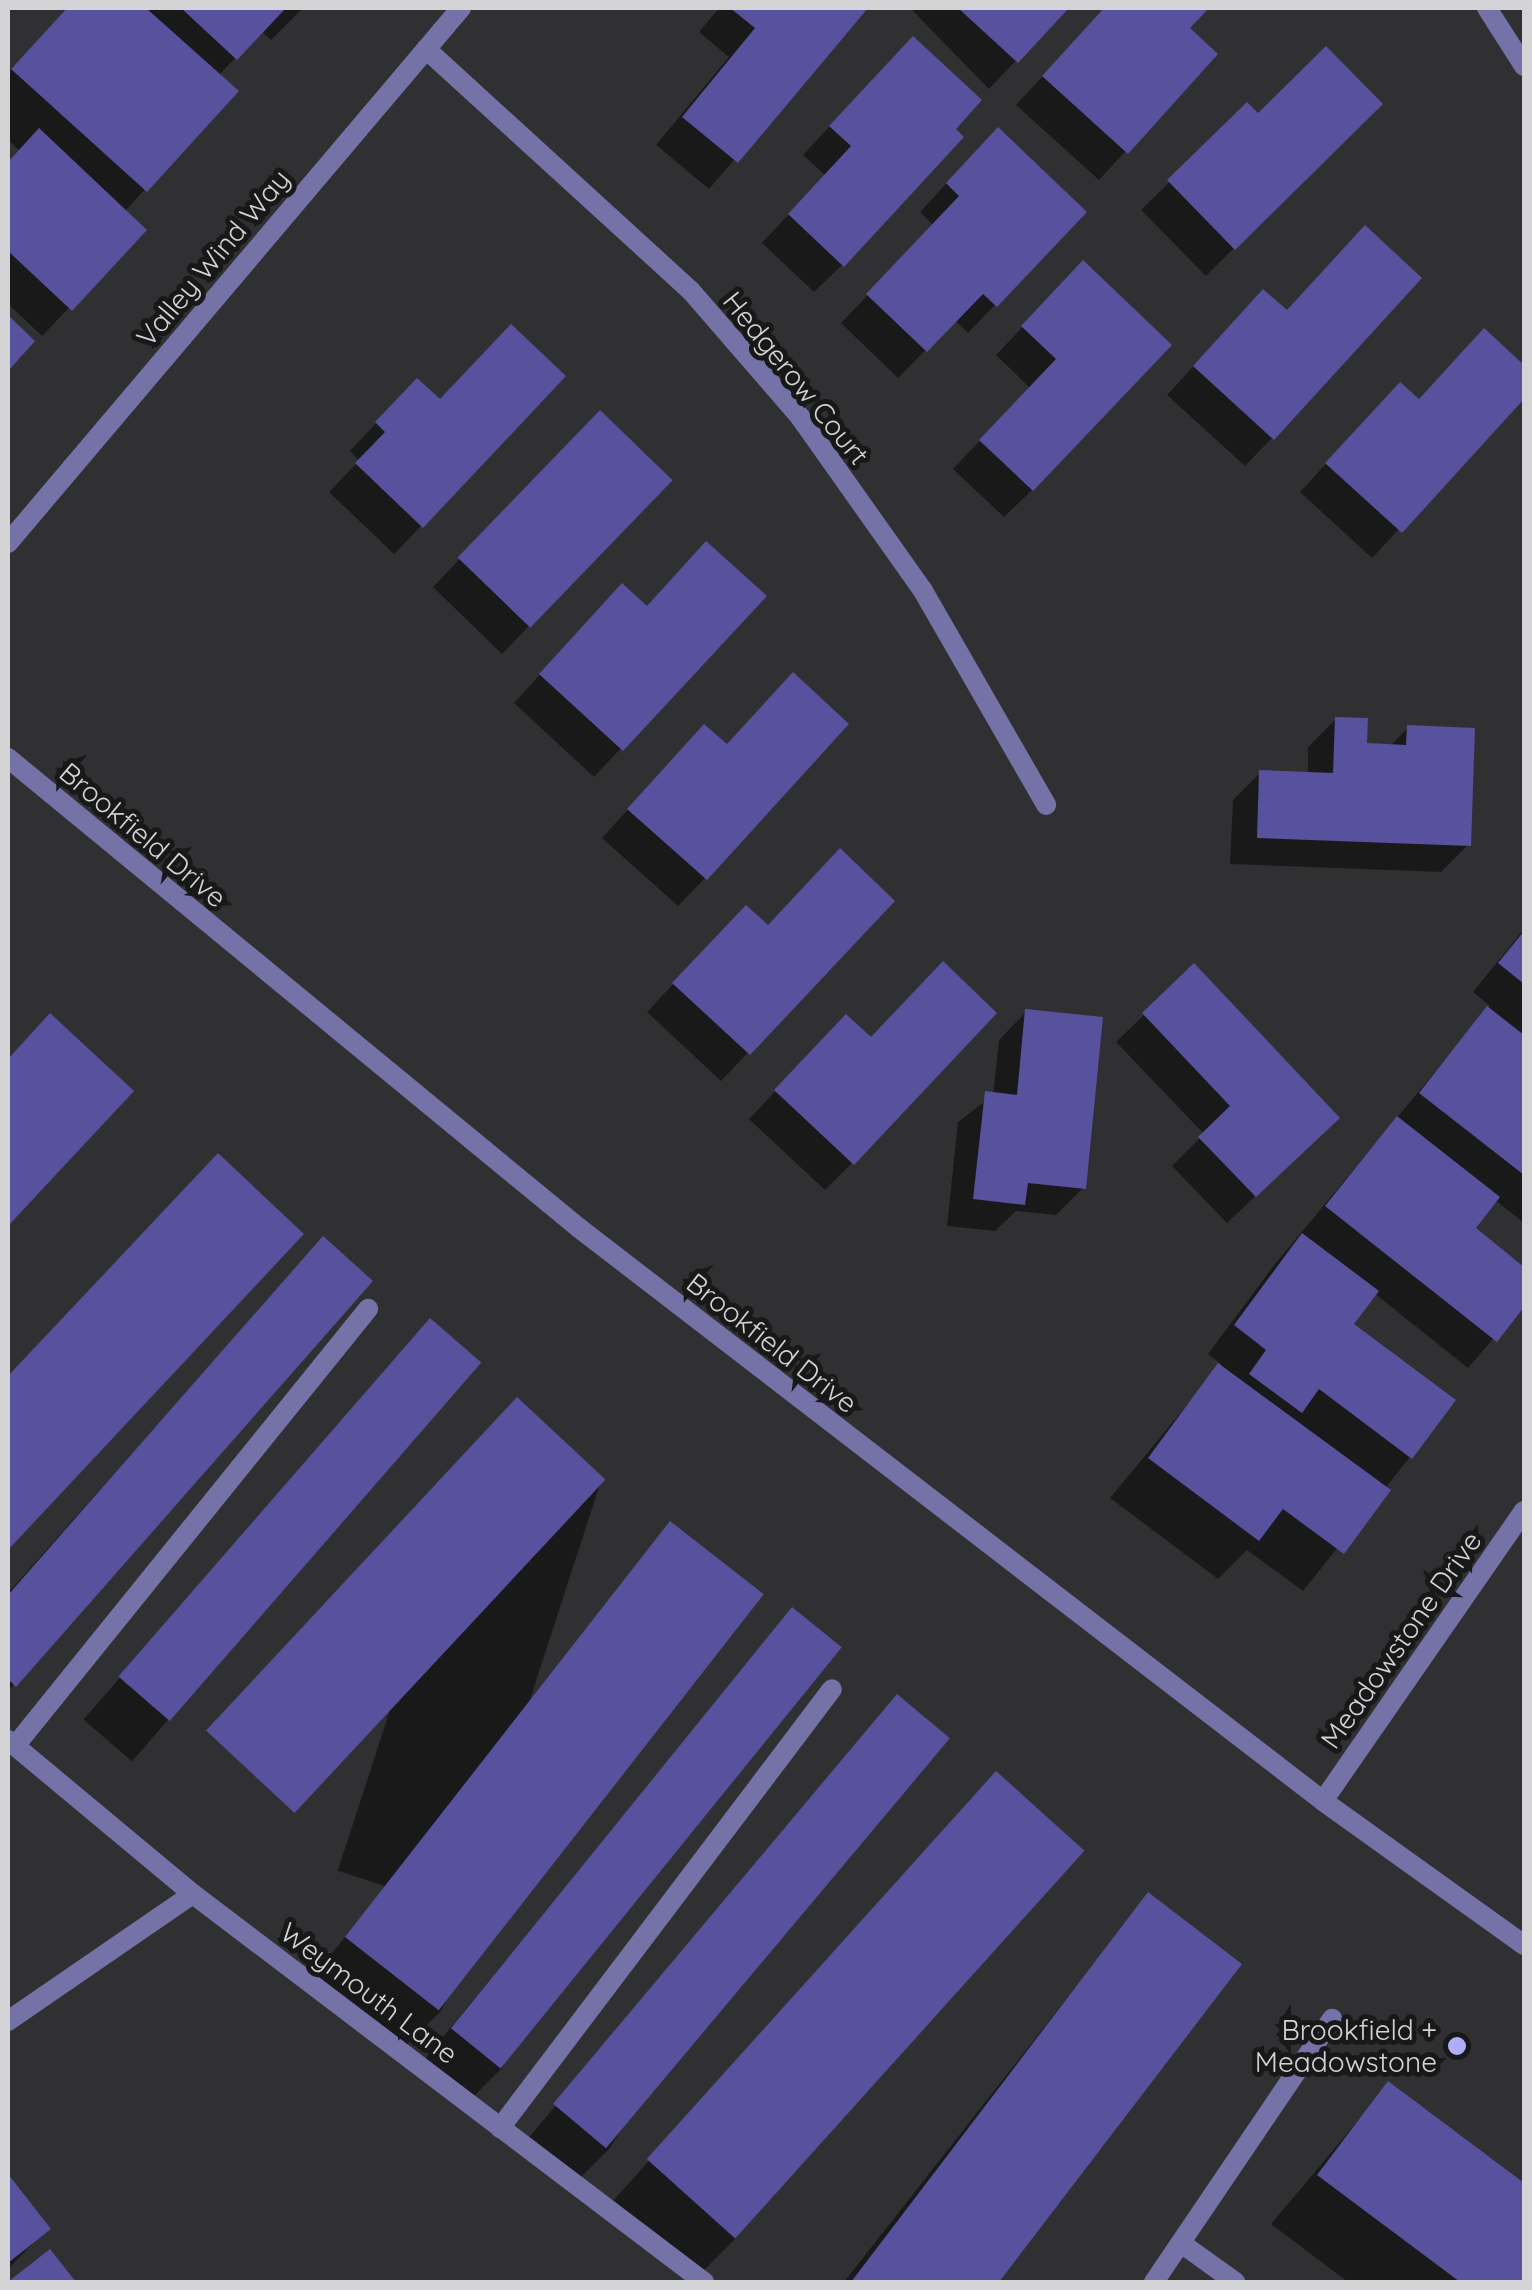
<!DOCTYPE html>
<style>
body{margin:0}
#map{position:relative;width:1532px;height:2290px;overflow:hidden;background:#303032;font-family:Quicksand,sans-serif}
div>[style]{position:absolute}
.shadow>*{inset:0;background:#0007;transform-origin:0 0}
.building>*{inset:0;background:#58519d;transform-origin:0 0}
.service>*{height:20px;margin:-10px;padding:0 10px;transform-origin:10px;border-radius:10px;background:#7472a7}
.minor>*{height:20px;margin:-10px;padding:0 10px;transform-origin:10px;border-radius:10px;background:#7472a7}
.tertiary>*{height:20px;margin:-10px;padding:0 10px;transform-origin:10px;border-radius:10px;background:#7472a7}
.dots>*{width:28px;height:28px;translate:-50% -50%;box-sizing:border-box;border:5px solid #181819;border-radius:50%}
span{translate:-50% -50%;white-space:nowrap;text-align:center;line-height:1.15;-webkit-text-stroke:10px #181819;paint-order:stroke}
.street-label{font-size:28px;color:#d4d4d6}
.poi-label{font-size:28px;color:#d4d4d6}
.right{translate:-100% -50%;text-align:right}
.frame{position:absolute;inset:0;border:10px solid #d4d4d6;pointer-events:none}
</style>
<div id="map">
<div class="shadow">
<div style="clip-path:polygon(67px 8px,303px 8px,271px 40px,261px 31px,218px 76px,235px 92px,124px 212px,143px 230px,42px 336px,8px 304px,8px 164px,20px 151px,8px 140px,8px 72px)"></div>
<div style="clip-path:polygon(719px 8px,865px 8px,709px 189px,656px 145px,729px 57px,699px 32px)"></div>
<div style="clip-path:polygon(910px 8px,1066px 8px,989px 89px)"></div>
<div style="clip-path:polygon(1105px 8px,1205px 8px,1187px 28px,1215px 54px,1099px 180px,1016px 105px)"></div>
<div style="clip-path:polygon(886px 66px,842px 265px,814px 292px,762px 243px,825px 175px,803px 155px)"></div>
<div style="clip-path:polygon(1379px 104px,1206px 276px,1141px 210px,1247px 106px,1258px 117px)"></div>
<div style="clip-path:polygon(970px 158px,1084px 212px,968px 333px,955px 320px,898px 378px,841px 323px,934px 226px,920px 212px)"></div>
<div style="clip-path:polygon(1083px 264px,1032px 490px,1004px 517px,953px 469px,1030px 388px,996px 355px)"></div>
<div style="clip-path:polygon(1286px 313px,1272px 438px,1245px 466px,1167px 395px,1236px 320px)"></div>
<div style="clip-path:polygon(1484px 331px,1524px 368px,1524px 396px,1372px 558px,1300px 492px,1373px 413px,1418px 401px)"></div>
<div style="clip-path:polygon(390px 408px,421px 526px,394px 554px,329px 492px,359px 461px,350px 451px)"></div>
<div style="clip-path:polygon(573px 440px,670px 480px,502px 654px,433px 587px)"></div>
<div style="clip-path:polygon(763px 596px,594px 777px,514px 703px,595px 614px)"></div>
<div style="clip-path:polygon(1336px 719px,1364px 746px,1389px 747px,1408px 728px,1468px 845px,1441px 872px,1230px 864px,1233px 800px,1260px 773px,1308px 774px,1308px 747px)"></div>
<div style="clip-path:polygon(726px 746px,705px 878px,678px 906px,602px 838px,677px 755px)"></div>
<div style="clip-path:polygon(892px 901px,721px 1081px,647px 1012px,718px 936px)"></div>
<div style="clip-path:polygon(1524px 929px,1524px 1223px,1495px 1200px,1473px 1228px,1524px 1270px,1524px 1303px,1468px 1368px,1374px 1293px,1350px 1325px,1410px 1457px,1303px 1591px,1247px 1550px,1218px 1579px,1110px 1498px,1221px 1364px,1208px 1354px,1275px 1264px,1490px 1006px,1473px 992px)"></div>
<div style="clip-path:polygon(1026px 1012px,1083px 1188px,1056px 1215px,1016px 1211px,995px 1231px,947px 1226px,958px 1122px,993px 1095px,999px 1040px)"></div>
<div style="clip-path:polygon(1144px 1015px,1309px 1145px,1227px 1223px,1172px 1166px,1204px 1134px,1116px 1042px)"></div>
<div style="clip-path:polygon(50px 1016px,130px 1091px,8px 1223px,8px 1059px)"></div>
<div style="clip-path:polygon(819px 1045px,852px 1163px,825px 1190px,749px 1119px)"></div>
<div style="clip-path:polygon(179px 1195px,301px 1234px,8px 1546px,8px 1378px)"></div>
<div style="clip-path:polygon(323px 1239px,370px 1281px,8px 1691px,8px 1593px)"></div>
<div style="left:430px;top:1321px;width:64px;height:528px;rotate:41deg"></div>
<div style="left:478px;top:1439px;width:130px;height:454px;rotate:18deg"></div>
<div style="clip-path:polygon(670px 1525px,441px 2011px,401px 2050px,311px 1980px)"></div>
<div style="clip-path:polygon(792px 1610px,502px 2068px,463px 2107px,416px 2070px)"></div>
<div style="clip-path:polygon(898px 1698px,609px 2149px,570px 2188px,520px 2148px)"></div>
<div style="clip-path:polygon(996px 1774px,736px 2238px,697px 2277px,612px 2202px)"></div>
<div style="clip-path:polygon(1148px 1895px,1238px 1964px,996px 2282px,844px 2282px)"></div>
<div style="clip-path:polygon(1389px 2084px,1524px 2186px,1524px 2282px,1348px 2282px,1271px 2224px)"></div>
<div style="clip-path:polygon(8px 2178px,47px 2229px,8px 2269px)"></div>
</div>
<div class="building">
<div style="clip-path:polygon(67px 8px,146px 8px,239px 91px,147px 192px,11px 69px)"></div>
<div style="clip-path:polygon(181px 8px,286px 8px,237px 60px)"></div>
<div style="clip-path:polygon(730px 8px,868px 8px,738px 163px,682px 117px,755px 28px)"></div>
<div style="clip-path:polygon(958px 8px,1069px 8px,1018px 63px)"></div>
<div style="clip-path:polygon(1104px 8px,1209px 8px,1190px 28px,1218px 54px,1128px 154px,1042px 76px)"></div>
<div style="clip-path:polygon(913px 36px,982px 100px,956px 129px,964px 137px,844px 267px,788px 214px,851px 146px,829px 126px)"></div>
<div style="clip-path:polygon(1326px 46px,1383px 104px,1235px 250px,1167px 180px,1247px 102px,1258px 113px)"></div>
<div style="clip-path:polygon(998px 127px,1087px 212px,997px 307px,983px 294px,927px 352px,866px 294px,959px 196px,946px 183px)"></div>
<div style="clip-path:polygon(39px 128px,147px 230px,72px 311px,8px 251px,8px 162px)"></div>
<div style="clip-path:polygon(1365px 225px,1422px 278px,1274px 440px,1193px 366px,1263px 289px,1287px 310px)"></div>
<div style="clip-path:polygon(1083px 260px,1172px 345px,1033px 491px,979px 440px,1056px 359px,1021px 326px)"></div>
<div style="clip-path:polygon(8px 315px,35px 341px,8px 371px)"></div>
<div style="clip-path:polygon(511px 324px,566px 376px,423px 528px,355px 463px,385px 432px,375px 422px,417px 378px,440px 399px)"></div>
<div style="clip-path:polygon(1484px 328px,1524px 365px,1524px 399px,1402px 533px,1325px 463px,1400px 382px,1419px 399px)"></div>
<div style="left:600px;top:410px;width:101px;height:205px;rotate:44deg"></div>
<div style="clip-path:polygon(706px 541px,767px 596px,623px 751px,539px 674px,622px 583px,647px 606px)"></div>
<div style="clip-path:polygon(793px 672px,849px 724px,707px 880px,627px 809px,704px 724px,727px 744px)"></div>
<div style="clip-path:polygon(1335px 717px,1368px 718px,1367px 743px,1406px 745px,1407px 725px,1475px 728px,1471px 846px,1257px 838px,1259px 770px,1333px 773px)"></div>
<div style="clip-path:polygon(840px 848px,895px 901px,750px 1055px,672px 983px,746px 905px,768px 925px)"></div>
<div style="clip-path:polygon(1524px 931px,1524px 984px,1498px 963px)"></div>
<div style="clip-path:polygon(943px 961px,997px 1013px,854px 1165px,774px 1090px,846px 1014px,871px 1037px)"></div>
<div style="clip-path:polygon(1194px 963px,1340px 1118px,1256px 1197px,1198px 1137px,1230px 1106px,1142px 1013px)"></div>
<div style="clip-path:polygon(1487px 1006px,1524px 1035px,1524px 1175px,1419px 1093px)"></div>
<div style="clip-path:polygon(1025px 1009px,1103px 1017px,1086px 1189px,1028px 1183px,1025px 1205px,973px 1199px,985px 1091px,1017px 1095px)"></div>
<div style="clip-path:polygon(50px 1013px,134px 1091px,8px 1226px,8px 1059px)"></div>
<div style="clip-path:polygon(1397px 1116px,1500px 1197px,1476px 1228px,1524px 1267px,1524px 1307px,1497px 1342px,1325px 1206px)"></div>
<div style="clip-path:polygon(218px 1153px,304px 1234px,8px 1550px,8px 1376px)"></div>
<div style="clip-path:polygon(1302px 1233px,1379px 1291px,1354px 1324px,1456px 1400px,1412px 1459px,1319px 1389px,1302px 1413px,1249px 1374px,1266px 1350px,1234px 1325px)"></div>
<div style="clip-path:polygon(323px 1236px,373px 1281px,16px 1687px,8px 1679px,8px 1595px)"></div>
<div style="left:430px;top:1318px;width:68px;height:475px;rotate:41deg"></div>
<div style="clip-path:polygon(1218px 1363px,1391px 1490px,1344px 1554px,1283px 1509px,1259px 1541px,1148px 1458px)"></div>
<div style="left:517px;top:1397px;width:121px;height:456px;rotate:43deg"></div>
<div style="left:670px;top:1521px;width:119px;height:528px;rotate:38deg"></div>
<div style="left:792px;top:1607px;width:64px;height:542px;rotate:39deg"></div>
<div style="left:897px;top:1694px;width:69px;height:535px;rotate:40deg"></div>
<div style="left:996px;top:1771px;width:119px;height:522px;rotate:42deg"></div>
<div style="clip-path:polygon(1148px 1892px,1242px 1964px,999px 2282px,851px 2282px)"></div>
<div style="clip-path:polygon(1388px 2081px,1524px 2183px,1524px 2282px,1460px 2282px,1317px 2175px)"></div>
<div style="clip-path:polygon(8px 2174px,51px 2229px,8px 2263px)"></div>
<div style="clip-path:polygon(50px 2249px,76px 2282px,8px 2282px)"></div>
</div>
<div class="service">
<div style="left:15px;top:1746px;width:562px;rotate:-51.07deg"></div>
<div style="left:500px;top:2128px;width:550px;rotate:-52.9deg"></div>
<div style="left:1181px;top:2243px;width:67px;rotate:35.8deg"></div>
<div style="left:1154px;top:2282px;width:318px;rotate:-55.9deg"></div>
</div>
<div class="minor">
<div style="left:1487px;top:8px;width:69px;rotate:57.5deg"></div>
<div style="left:426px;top:49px;width:359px;rotate:42.4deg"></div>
<div style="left:691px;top:291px;width:167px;rotate:49.1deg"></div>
<div style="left:800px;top:417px;width:211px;rotate:54.7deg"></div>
<div style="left:922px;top:589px;width:249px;rotate:60.1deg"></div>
<div style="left:8px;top:543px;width:701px;rotate:-49.74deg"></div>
<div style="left:8px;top:1740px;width:241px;rotate:39.8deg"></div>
<div style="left:193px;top:1894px;width:642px;rotate:37.21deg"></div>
<div style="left:1323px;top:1801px;width:353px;rotate:-55.3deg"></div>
<div style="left:8px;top:2021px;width:224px;rotate:-34.5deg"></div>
</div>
<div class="tertiary">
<div style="left:8px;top:758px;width:740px;rotate:39.46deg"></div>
<div style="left:579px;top:1228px;width:939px;rotate:37.6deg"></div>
<div style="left:1323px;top:1801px;width:247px;rotate:35.6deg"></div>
</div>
<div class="dots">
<div style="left:1457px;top:2046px;background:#b0aefa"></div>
</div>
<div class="street-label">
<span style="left:213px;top:258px;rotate:-50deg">Valley Wind Way</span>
<span style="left:796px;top:378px;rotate:51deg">Hedgerow Court</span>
<span style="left:143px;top:835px;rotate:40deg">Brookfield Drive</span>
<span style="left:772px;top:1343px;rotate:38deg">Brookfield Drive</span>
<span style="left:1401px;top:1640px;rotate:-55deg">Meadowstone Drive</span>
<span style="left:369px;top:1993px;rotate:37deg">Weymouth Lane</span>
</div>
<div class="poi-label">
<span class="right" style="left:1437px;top:2046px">Brookfield +<br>Meadowstone</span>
</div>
<div class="frame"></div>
</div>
